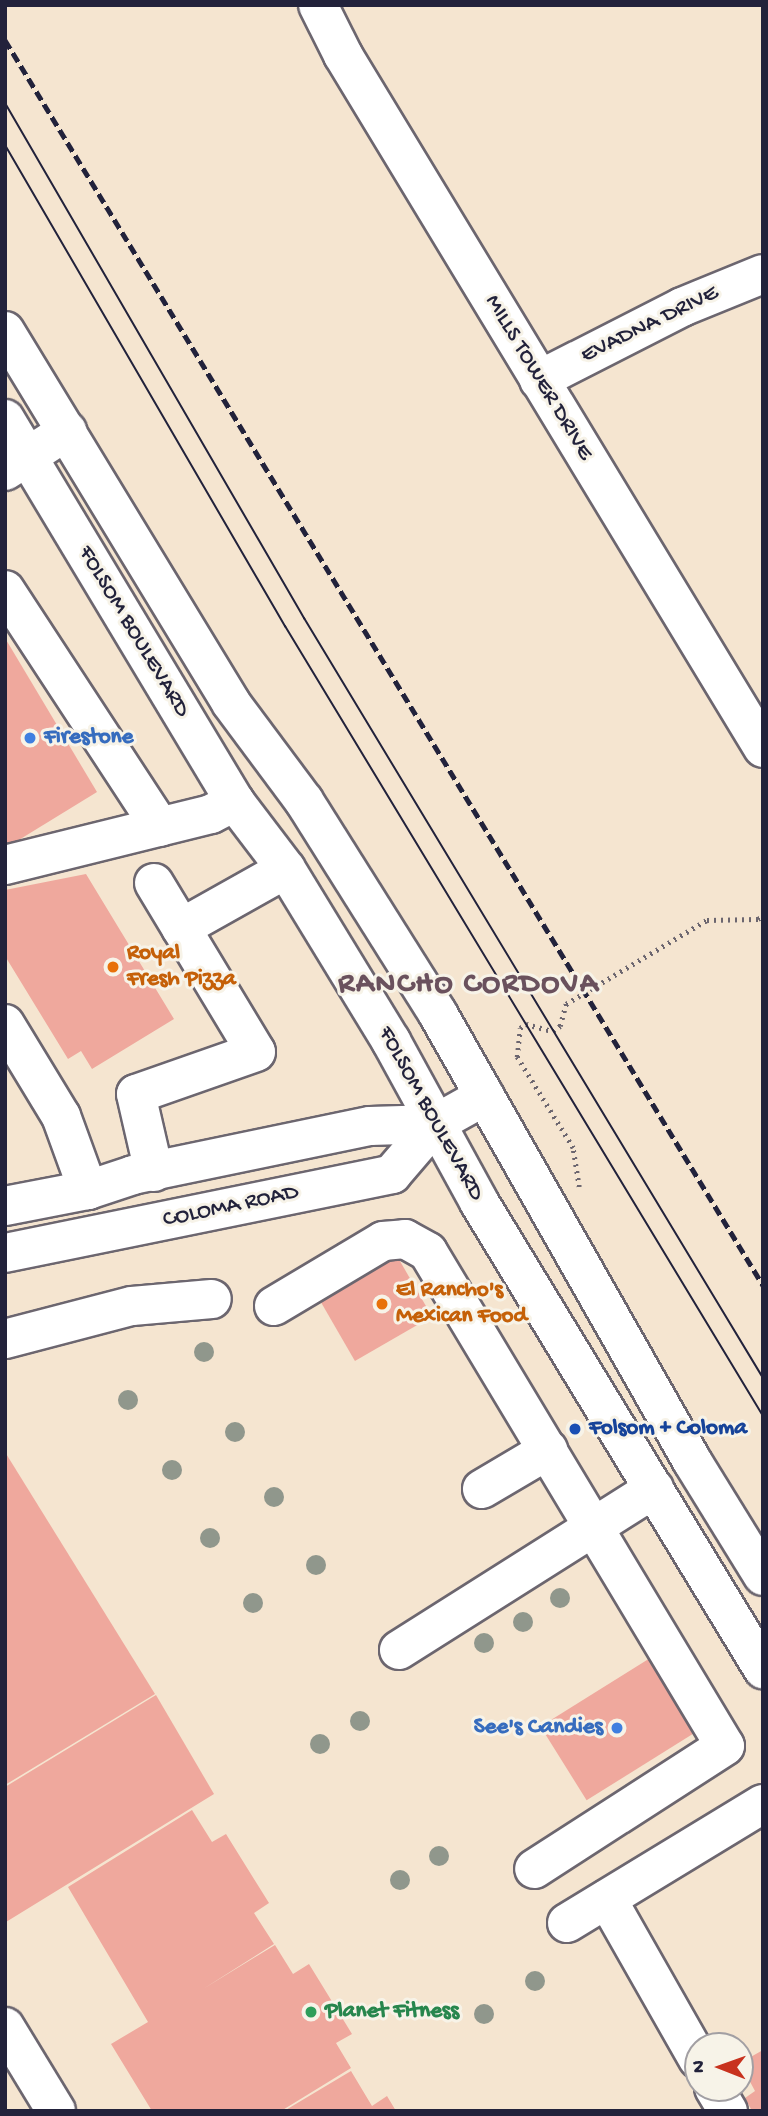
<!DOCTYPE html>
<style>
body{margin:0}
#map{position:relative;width:768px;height:2116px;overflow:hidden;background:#f5e5d0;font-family:"Gochi Hand",sans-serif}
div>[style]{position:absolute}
.building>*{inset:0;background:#efa89d;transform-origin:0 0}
.path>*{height:4.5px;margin-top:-2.25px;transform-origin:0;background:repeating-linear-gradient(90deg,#6c666f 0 2px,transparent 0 7px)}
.roads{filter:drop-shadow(2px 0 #6c666f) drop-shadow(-2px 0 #6c666f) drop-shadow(0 2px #6c666f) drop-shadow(0 -2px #6c666f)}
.minor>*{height:38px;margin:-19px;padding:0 19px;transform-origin:19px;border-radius:19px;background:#fff}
.major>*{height:38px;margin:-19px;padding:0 19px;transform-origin:19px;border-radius:19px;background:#fff}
.tram>*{height:2px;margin:-1px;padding:0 1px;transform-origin:1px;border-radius:1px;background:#22223b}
.rail>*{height:5px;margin-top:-2.5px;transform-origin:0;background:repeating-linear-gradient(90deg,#22223b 0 10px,transparent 0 15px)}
.trees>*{width:20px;height:20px;margin:-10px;border-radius:50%;background:#90978c}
.dots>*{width:19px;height:19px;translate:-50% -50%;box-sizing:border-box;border:4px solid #f7f3e8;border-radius:50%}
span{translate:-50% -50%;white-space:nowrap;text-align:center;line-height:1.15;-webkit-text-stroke:6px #f7f3e8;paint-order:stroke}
.street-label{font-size:23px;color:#22223b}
.shop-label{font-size:23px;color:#366cbe;font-weight:700}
.left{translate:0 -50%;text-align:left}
.right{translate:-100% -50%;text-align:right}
.food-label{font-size:23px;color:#c56008;font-weight:700}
.transit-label{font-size:23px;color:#164399;font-weight:700}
.leisure-label{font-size:23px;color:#27864d;font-weight:700}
.district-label{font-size:30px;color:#6a515d;font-weight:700;letter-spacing:2px}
.frame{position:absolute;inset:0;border:7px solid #22223b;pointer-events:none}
.north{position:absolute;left:684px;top:2032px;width:70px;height:70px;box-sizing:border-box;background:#f7f3e8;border:2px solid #a29fa3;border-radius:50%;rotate:271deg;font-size:19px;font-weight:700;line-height:28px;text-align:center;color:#22223b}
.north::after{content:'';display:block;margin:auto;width:24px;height:32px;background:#c8321e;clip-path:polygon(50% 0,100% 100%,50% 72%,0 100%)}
</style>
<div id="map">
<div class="building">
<div style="clip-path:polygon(5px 638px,97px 792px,9px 846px,5px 840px)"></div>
<div style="clip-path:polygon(86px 874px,174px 1019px,92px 1069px,81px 1051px,68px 1059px,5px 956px,5px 890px)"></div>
<div style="left:393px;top:1249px;width:78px;height:89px;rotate:60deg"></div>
<div style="clip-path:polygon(5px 1452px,155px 1694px,5px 1785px)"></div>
<div style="left:655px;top:1655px;width:87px;height:135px;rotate:58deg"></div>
<div style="clip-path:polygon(156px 1695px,214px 1794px,6px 1922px,5px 1787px)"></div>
<div style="clip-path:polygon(192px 1810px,212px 1842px,226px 1834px,269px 1903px,254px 1913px,274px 1944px,203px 1989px,275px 1945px,293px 1974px,309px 1964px,352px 2034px,336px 2043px,351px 2068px,281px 2111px,152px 2111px,111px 2044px,148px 2022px,68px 1887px)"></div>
<div style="clip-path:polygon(763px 2050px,763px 2111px,752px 2111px,745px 2098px,755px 2091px,740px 2063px)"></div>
<div style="clip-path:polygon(351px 2071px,372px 2106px,387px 2096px,396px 2111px,284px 2111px)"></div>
</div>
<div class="path">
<div style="left:579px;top:1187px;width:39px;rotate:-99deg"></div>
<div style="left:573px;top:1148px;width:107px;rotate:-121.6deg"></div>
<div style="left:517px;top:1057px;width:29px;rotate:-84deg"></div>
<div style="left:520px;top:1028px;width:7px;rotate:-34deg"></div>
<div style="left:526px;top:1024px;width:28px;rotate:15deg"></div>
<div style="left:553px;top:1031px;width:9px;rotate:-36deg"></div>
<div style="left:560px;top:1026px;width:23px;rotate:-75deg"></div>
<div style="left:566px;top:1004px;width:164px;rotate:-30.8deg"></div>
<div style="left:707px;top:920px;width:51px;rotate:-1.1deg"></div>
<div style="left:758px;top:919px;width:6px;rotate:-31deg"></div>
</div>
<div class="roads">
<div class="minor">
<div style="left:318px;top:5px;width:56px;rotate:63.4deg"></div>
<div style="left:343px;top:55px;width:810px;rotate:58.78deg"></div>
<div style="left:539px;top:380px;width:161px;rotate:-27deg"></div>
<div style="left:682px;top:307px;width:87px;rotate:-22.2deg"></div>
<div style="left:5px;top:471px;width:74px;rotate:-32.8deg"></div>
<div style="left:5px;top:590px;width:283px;rotate:56.8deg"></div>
<div style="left:5px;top:865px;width:212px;rotate:-13.9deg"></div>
<div style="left:211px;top:814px;width:27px;rotate:-27deg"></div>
<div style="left:154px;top:883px;width:197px;rotate:58.9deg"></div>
<div style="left:256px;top:1052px;width:127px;rotate:160.7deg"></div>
<div style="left:136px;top:1094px;width:80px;rotate:77deg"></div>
<div style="left:181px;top:928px;width:120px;rotate:-29.3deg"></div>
<div style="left:5px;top:1024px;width:108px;rotate:58.7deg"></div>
<div style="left:61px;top:1116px;width:79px;rotate:70deg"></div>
<div style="left:274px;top:1306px;width:127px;rotate:-30.8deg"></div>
<div style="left:383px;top:1241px;width:22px;rotate:-5deg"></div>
<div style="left:405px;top:1239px;width:26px;rotate:29deg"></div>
<div style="left:428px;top:1252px;width:576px;rotate:58.99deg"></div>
<div style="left:725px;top:1746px;width:227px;rotate:147.2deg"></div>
<div style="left:5px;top:1339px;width:131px;rotate:-14.6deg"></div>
<div style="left:132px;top:1306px;width:80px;rotate:-5deg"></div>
<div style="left:482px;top:1489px;width:77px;rotate:-30.6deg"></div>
<div style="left:399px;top:1650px;width:302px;rotate:-32.3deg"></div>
<div style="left:607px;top:1899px;width:184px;rotate:60.4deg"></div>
<div style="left:567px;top:1923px;width:229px;rotate:-31.3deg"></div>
<div style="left:5px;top:2027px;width:98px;rotate:58.7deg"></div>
<div style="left:714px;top:2088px;width:27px;rotate:59deg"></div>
</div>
<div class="major">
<div style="left:5px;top:331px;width:435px;rotate:58.7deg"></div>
<div style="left:231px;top:703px;width:122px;rotate:53.3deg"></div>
<div style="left:304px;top:801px;width:252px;rotate:57.8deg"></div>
<div style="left:438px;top:1014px;width:514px;rotate:60.39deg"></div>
<div style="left:692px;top:1461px;width:135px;rotate:58.3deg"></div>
<div style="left:5px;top:419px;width:447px;rotate:59deg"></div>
<div style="left:235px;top:802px;width:84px;rotate:52.7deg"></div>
<div style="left:286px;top:869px;width:202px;rotate:58.6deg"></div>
<div style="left:391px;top:1041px;width:183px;rotate:61.3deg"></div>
<div style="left:479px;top:1202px;width:547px;rotate:58.69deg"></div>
<div style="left:5px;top:1206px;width:85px;rotate:-10.9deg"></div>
<div style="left:88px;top:1190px;width:47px;rotate:-18.4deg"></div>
<div style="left:133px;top:1175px;width:242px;rotate:-11.7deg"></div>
<div style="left:370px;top:1126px;width:65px;rotate:-1.8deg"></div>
<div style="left:5px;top:1253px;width:395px;rotate:-11.5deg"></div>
<div style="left:392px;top:1174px;width:66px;rotate:-49.3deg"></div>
<div style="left:435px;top:1124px;width:57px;rotate:-29.2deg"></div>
</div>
</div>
<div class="tram">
<div style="left:5px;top:103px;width:596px;rotate:59.86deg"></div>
<div style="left:304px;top:618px;width:888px;rotate:58.87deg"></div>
<div style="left:5px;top:145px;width:557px;rotate:59.8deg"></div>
<div style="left:285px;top:626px;width:923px;rotate:58.82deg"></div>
</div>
<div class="rail">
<div style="left:5px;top:40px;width:1458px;rotate:58.67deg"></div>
</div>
<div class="trees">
<div style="left:204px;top:1352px"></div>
<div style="left:128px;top:1400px"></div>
<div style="left:235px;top:1432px"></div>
<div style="left:172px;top:1470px"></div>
<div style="left:274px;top:1497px"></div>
<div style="left:210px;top:1538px"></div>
<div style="left:316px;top:1565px"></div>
<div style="left:560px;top:1598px"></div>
<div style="left:253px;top:1603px"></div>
<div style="left:523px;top:1622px"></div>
<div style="left:484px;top:1643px"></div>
<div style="left:360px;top:1721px"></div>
<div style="left:320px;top:1744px"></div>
<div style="left:439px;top:1856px"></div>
<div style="left:400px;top:1880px"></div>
<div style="left:535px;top:1981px"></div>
<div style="left:484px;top:2014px"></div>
</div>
<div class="dots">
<div style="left:30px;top:738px;background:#3f7fe0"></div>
<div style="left:113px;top:967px;background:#e8710a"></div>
<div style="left:382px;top:1304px;background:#e8710a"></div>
<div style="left:575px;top:1429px;background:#1a4fb4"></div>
<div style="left:617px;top:1728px;background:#3f7fe0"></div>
<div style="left:311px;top:2012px;background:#2e9e5b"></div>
</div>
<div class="street-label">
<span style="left:650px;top:325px;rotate:-26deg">EVADNA DRIVE</span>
<span style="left:538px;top:378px;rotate:59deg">MILLS TOWER DRIVE</span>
<span style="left:133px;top:632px;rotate:59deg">FOLSOM BOULEVARD</span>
<span style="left:430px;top:1114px;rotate:61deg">FOLSOM BOULEVARD</span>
<span style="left:231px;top:1207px;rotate:-12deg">COLOMA ROAD</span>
</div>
<div class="shop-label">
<span class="left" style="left:44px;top:738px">Firestone</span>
<span class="right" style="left:603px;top:1728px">See's Candies</span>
</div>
<div class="food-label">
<span class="left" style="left:127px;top:967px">Royal<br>Fresh Pizza</span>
<span class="left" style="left:396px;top:1304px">El Rancho's<br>Mexican Food</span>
</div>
<div class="transit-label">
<span class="left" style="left:589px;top:1429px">Folsom + Coloma</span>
</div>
<div class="leisure-label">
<span class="left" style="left:325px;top:2012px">Planet Fitness</span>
</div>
<div class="district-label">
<span style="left:469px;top:986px">RANCHO CORDOVA</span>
</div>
<div class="frame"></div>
<div class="north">N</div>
</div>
